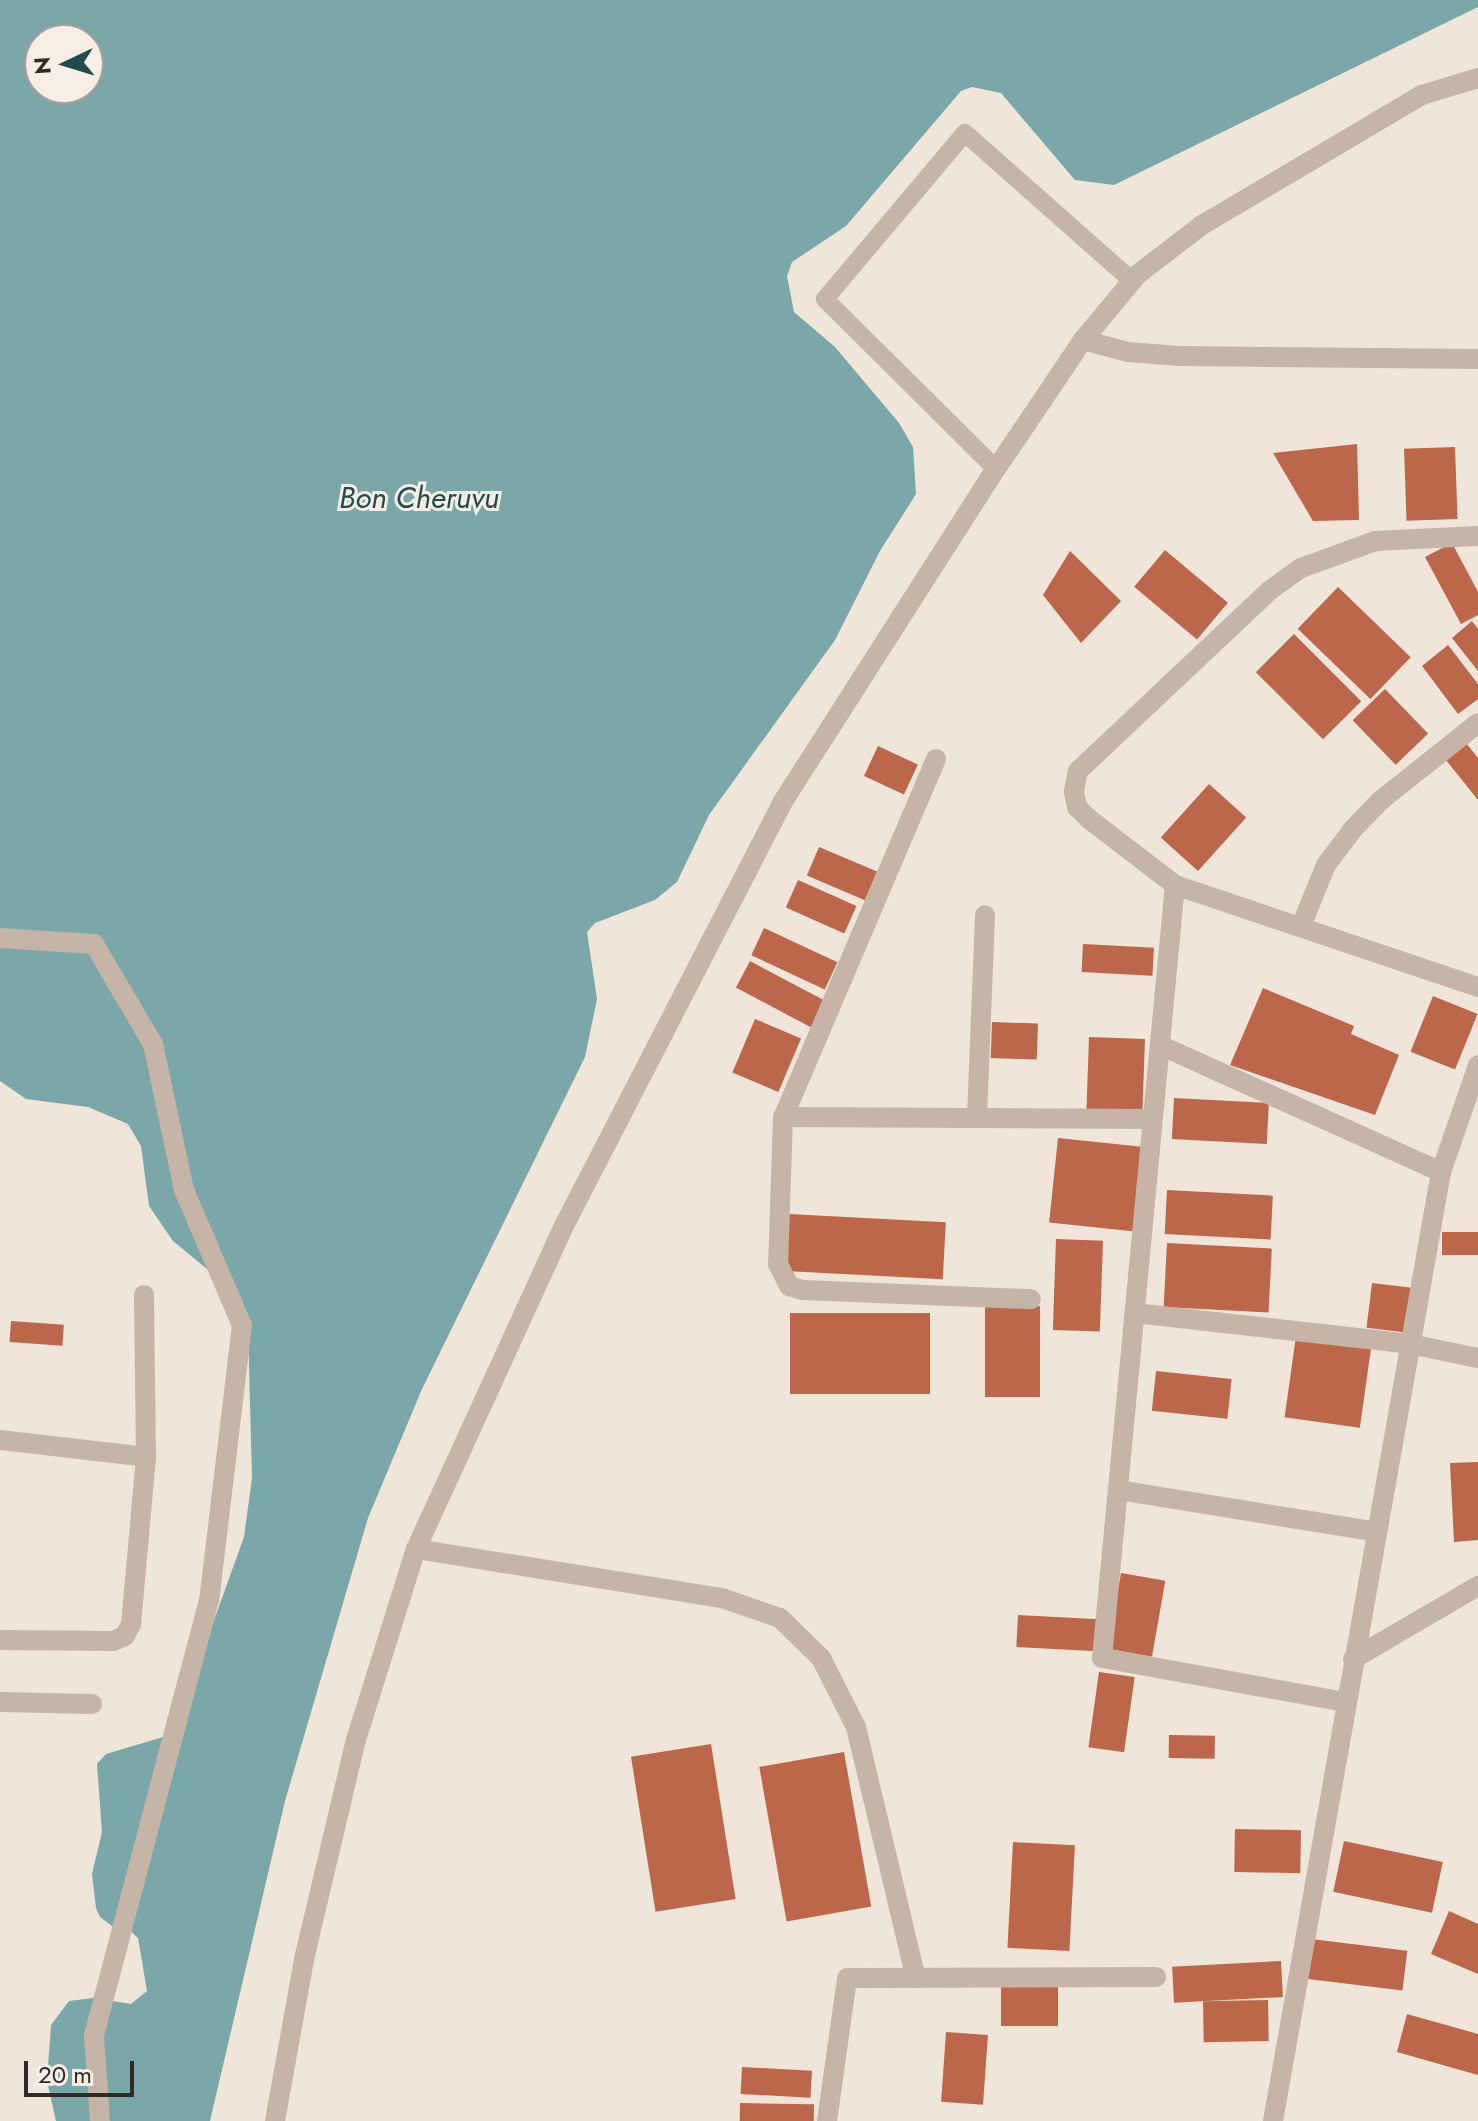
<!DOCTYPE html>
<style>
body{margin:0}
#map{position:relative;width:1478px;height:2121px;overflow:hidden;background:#efe5d9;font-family:Jost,sans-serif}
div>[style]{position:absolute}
.water>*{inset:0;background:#7aa7a9}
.building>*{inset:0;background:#bc674a;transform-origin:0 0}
.service>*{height:18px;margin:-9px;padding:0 9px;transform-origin:9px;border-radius:9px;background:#c6b5a6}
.minor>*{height:20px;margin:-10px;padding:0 10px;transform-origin:10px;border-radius:10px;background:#c6b5a6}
.tertiary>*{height:20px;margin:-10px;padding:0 10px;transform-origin:10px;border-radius:10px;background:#c6b5a6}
span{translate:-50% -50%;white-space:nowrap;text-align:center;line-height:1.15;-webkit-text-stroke:6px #f7efe5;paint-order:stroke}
.water-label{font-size:30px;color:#204c50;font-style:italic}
.north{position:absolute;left:24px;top:24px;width:80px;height:80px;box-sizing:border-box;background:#f7efe5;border:2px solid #a8a099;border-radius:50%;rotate:266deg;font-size:22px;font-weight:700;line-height:32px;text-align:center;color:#322a26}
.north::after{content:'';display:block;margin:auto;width:28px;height:36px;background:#204c50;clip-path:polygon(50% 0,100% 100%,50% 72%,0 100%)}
.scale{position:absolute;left:24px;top:2061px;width:110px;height:36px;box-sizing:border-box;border:4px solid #322a26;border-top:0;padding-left:10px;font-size:24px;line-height:28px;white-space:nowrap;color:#322a26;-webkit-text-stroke:6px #f7efe5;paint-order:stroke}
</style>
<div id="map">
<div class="water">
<div style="clip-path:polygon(evenodd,0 0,1478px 0,1478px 7px,1114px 185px,1075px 180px,1001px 93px,972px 87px,961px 91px,846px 226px,792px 262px,787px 276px,794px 312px,835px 347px,899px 423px,913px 447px,916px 494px,880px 551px,835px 640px,709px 815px,677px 882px,655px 900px,595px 923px,587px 932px,597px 999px,585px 1057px,422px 1389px,368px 1518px,285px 1801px,210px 2121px,56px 2121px,47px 2081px,51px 2025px,69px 2001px,93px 1998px,131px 2004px,147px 1991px,138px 1938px,125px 1926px,112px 1926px,100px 1917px,96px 1908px,92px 1874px,102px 1832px,97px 1764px,106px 1754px,173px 1734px,244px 1537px,252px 1478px,248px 1328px,229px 1287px,173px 1241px,149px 1206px,141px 1146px,128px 1124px,88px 1107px,26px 1099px,0 1081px,0 0,40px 40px,88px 40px,88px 88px,40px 88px,40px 40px)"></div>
</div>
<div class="building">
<div style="clip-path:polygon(1357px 444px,1359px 520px,1313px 521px,1273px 453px)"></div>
<div style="left:1455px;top:447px;width:72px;height:51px;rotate:88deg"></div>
<div style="clip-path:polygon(1452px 543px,1478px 592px,1478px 615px,1461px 624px,1425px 557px)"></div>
<div style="left:1165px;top:550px;width:82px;height:48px;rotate:40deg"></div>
<div style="clip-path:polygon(1070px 551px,1121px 601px,1081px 643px,1043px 595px)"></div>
<div style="left:1338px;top:587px;width:101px;height:58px;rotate:44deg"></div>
<div style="clip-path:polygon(1472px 621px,1478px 629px,1478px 671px,1452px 638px)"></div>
<div style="left:1294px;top:634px;width:95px;height:54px;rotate:45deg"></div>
<div style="clip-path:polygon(1448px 645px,1478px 684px,1478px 699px,1458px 714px,1422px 666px)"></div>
<div style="left:1385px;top:689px;width:62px;height:45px;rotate:46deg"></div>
<div style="clip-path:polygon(1466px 743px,1478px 758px,1478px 800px,1446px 760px)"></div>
<div style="left:878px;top:746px;width:44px;height:33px;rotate:25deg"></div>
<div style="left:1209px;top:784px;width:50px;height:72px;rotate:42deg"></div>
<div style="left:819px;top:847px;width:63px;height:31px;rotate:23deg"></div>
<div style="left:798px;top:880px;width:64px;height:30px;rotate:24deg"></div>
<div style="left:764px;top:928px;width:81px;height:30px;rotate:25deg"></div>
<div style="left:1083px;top:944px;width:71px;height:28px;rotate:3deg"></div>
<div style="left:750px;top:961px;width:86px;height:30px;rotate:28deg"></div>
<div style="clip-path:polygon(1263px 988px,1354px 1026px,1351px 1034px,1399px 1055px,1375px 1115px,1230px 1065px)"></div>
<div style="left:1433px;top:996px;width:48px;height:60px;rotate:22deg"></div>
<div style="left:755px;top:1019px;width:50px;height:58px;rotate:23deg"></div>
<div style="left:992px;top:1022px;width:46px;height:36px;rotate:2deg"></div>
<div style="left:1089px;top:1037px;width:56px;height:72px;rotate:2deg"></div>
<div style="left:1174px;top:1098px;width:95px;height:41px;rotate:3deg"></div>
<div style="left:1058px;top:1138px;width:84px;height:85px;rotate:6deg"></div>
<div style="left:1167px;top:1190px;width:106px;height:44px;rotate:3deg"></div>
<div style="left:789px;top:1214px;width:157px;height:57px;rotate:3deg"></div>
<div style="left:1442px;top:1232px;width:36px;height:23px"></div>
<div style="left:1056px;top:1239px;width:47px;height:91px;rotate:2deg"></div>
<div style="left:1167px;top:1243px;width:105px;height:64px;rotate:3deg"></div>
<div style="left:1372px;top:1283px;width:40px;height:45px;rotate:7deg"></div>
<div style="left:985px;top:1306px;width:55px;height:91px"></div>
<div style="left:790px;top:1313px;width:140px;height:81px"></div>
<div style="left:11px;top:1321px;width:53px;height:21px;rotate:4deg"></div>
<div style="left:1296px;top:1336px;width:76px;height:82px;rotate:8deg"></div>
<div style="left:1156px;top:1371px;width:76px;height:40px;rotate:6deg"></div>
<div style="clip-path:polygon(1478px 1462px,1478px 1540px,1454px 1542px,1450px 1463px)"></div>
<div style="left:1121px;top:1573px;width:45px;height:77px;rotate:10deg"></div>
<div style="left:1018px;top:1615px;width:81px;height:32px;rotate:3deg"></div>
<div style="left:1099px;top:1672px;width:36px;height:76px;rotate:8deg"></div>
<div style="left:1169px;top:1735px;width:46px;height:23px;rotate:1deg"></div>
<div style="left:711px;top:1744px;width:157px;height:81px;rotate:81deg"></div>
<div style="left:844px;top:1752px;width:157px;height:86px;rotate:80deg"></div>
<div style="left:1235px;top:1829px;width:66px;height:43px;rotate:1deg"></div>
<div style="left:1344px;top:1841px;width:101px;height:52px;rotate:12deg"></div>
<div style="left:1013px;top:1842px;width:62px;height:106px;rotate:3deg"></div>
<div style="clip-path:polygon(1449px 1911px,1478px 1924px,1478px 1974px,1431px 1954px)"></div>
<div style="left:1311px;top:1939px;width:97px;height:40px;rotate:7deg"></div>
<div style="left:1281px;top:1961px;width:36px;height:109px;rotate:87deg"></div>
<div style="left:1001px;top:1981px;width:57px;height:45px"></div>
<div style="left:1268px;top:2000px;width:41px;height:65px;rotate:89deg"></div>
<div style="clip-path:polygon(1407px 2014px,1478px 2034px,1478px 2075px,1397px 2052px)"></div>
<div style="left:946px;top:2032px;width:42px;height:70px;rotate:4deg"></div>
<div style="left:742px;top:2067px;width:70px;height:27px;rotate:3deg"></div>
<div style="left:740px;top:2103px;width:74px;height:18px;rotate:1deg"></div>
</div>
<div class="service">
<div style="left:996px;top:469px;width:241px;rotate:-135.2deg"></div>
<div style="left:825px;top:299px;width:217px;rotate:-49.9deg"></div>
<div style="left:965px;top:133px;width:223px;rotate:41.5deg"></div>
</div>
<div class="minor">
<div style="left:1083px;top:340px;width:47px;rotate:14.9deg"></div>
<div style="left:1128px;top:352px;width:52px;rotate:4.4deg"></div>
<div style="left:1180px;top:356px;width:298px;rotate:0.6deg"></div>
<div style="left:936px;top:759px;width:389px;rotate:113.1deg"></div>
<div style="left:783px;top:1117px;width:147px;rotate:91.9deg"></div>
<div style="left:778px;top:1264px;width:25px;rotate:63deg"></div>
<div style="left:789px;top:1286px;width:14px;rotate:17deg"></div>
<div style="left:802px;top:1290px;width:229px;rotate:2.3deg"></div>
<div style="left:1175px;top:885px;width:320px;rotate:18.6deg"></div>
<div style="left:1301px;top:926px;width:66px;rotate:-67.7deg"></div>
<div style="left:1326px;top:865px;width:45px;rotate:-53.1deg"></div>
<div style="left:1353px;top:829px;width:39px;rotate:-46deg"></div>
<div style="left:1380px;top:801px;width:125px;rotate:-38.5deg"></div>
<div style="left:0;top:938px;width:94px;rotate:3.7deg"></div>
<div style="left:94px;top:944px;width:116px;rotate:59.5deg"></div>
<div style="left:153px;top:1044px;width:149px;rotate:78deg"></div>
<div style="left:184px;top:1190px;width:147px;rotate:66.8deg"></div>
<div style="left:242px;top:1325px;width:277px;rotate:96.8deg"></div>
<div style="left:209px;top:1600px;width:451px;rotate:104.8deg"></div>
<div style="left:94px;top:2036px;width:85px;rotate:86deg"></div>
<div style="left:1162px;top:1046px;width:306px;rotate:24.3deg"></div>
<div style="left:977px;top:1116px;width:201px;rotate:-87.7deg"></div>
<div style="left:783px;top:1117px;width:369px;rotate:0.3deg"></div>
<div style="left:144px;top:1295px;width:162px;rotate:89.3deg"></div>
<div style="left:1135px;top:1313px;width:277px;rotate:6.4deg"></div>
<div style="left:1410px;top:1344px;width:69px;rotate:11.6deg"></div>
<div style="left:0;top:1440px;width:147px;rotate:6.6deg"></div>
<div style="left:146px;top:1457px;width:168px;rotate:95.1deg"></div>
<div style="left:131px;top:1624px;width:13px;rotate:117deg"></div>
<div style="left:125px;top:1636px;width:13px;rotate:157deg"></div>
<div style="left:113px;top:1641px;width:113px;rotate:-179.5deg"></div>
<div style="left:1118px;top:1490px;width:261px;rotate:9.2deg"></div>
<div style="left:416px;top:1549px;width:310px;rotate:9.1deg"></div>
<div style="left:722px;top:1598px;width:61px;rotate:19deg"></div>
<div style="left:780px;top:1618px;width:57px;rotate:44.3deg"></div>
<div style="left:821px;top:1658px;width:77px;rotate:63.1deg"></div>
<div style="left:856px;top:1727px;width:258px;rotate:76.6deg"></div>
<div style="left:1353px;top:1659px;width:145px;rotate:-30.3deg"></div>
<div style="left:0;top:1702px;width:92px;rotate:1.2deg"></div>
<div style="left:1345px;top:1702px;width:247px;rotate:-169.7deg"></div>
<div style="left:1102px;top:1658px;width:776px;rotate:-84.61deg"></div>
<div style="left:1175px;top:885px;width:108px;rotate:-142.5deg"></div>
<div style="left:1089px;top:819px;width:17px;rotate:-135deg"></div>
<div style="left:1077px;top:807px;width:16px;rotate:-101deg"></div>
<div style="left:1074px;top:791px;width:20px;rotate:-79deg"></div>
<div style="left:1078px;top:771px;width:262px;rotate:-43.3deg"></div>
<div style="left:1269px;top:591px;width:39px;rotate:-36deg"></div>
<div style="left:1301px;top:568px;width:79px;rotate:-20deg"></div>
<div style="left:1375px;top:541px;width:103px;rotate:-2.8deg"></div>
<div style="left:827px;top:2121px;width:144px;rotate:-82deg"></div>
<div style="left:847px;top:1978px;width:309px;rotate:-0.2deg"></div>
<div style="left:1273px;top:2121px;width:964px;rotate:-79.96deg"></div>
<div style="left:1441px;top:1172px;width:113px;rotate:-70.9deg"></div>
</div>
<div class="tertiary">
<div style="left:275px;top:2121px;width:169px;rotate:-79.8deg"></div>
<div style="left:305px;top:1955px;width:221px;rotate:-76.7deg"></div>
<div style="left:356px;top:1740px;width:200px;rotate:-72.6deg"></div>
<div style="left:416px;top:1549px;width:360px;rotate:-65.4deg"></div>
<div style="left:566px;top:1222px;width:471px;rotate:-62.7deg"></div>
<div style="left:782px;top:803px;width:397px;rotate:-57.4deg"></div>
<div style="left:996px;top:469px;width:156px;rotate:-56deg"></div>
<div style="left:1083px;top:340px;width:86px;rotate:-50.2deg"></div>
<div style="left:1138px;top:274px;width:81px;rotate:-37.4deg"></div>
<div style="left:1202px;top:225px;width:256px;rotate:-30.6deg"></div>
<div style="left:1422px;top:95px;width:59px;rotate:-16.9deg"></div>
</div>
<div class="water-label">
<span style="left:419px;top:498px">Bon Cheruvu</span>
</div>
<div class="north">N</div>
<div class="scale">20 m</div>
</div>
